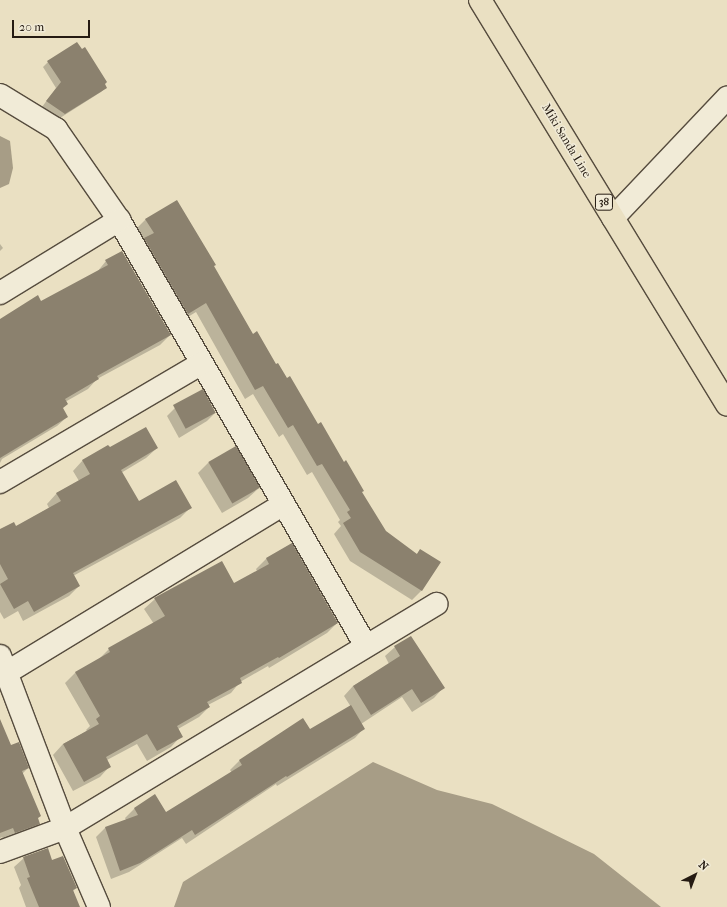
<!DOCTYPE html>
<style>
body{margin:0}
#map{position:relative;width:727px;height:907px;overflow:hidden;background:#eae0c2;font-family:"IM FELL French Canon",serif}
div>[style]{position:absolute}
.water>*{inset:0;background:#a79d86}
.shadow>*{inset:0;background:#0003}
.building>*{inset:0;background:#8b816e;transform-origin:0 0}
.roads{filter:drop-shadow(1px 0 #564c3e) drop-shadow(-1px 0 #564c3e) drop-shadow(0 1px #564c3e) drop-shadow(0 -1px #564c3e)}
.minor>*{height:22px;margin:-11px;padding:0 11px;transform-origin:11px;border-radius:11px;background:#f1ebd7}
.major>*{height:22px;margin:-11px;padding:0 11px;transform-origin:11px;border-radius:11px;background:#eae0c2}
span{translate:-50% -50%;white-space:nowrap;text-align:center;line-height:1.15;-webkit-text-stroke:3px #f1ebd7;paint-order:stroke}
.shield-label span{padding:1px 3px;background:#f1ebd7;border:1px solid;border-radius:3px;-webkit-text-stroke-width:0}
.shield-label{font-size:11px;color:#251b12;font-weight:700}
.street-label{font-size:12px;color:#251b12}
.north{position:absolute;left:675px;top:855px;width:40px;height:40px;-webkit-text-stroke:3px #f1ebd7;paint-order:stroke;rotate:42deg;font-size:11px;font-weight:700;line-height:16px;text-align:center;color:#251b12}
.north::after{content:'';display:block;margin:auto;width:14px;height:18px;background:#251b12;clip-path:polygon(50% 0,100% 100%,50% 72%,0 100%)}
.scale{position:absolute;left:12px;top:20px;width:78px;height:18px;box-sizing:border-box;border:2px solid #251b12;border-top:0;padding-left:5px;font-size:12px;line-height:14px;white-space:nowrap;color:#251b12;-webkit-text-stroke:3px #f1ebd7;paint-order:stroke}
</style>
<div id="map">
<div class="water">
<div style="clip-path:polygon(0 136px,10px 141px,13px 168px,9px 184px,0 188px)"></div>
<div style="clip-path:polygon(373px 762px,437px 790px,492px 804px,594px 854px,661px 907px,174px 907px,183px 882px)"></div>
</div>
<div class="shadow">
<div style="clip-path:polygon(48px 62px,104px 84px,106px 87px,101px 92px,60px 118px,42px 107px,56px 88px,43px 67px)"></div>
<div style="clip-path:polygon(146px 219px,213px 267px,253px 335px,318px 425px,385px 531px,416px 555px,420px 550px,422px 590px,412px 600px,350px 561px,334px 534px,341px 526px,338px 522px,340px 520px,312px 472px,307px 475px,283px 434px,279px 437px,253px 394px,245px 399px,196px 312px,178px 323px,136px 229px)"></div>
<div style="clip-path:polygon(0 244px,3px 248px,0 251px)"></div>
<div style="clip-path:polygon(106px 261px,170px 335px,160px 345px,97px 379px,88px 389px,65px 402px,62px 409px,67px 417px,57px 426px,2px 459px,0 463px,0 320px,41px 302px,97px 272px)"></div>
<div style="clip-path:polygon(175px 408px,215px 413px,207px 421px,179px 438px,167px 416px)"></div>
<div style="clip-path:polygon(157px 448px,146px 458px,121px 473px,138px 502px,190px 508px,180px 518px,73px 576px,79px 586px,69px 596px,23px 621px,18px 611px,4px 619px,0 612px,0 530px,16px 527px,49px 508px,47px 504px,57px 493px,79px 481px,73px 471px,83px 460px,109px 449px)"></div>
<div style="clip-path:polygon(235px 448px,259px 488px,248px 498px,222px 513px,198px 473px,208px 463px)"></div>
<div style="clip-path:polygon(291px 544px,337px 623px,327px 633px,269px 668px,268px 666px,240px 682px,231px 693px,208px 705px,209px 707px,199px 717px,178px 729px,181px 736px,171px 747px,147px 761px,137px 744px,107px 760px,110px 766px,100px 777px,73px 791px,53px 755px,63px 744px,87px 731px,86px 730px,90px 726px,65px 683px,75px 673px,99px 659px,109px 649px,154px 624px,144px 609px,155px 599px,234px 585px,257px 571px,256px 569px,266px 559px)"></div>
<div style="clip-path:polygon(395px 647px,443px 688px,434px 698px,412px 712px,402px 697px,361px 724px,364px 728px,355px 738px,277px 786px,276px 784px,186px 844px,182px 838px,129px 872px,111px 879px,96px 837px,105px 828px,126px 820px,125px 818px,134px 809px,155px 796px,166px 813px,232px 773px,230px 770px,239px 761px,303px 719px,310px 730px,351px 707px,344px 696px,353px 686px,389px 664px,385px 656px)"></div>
<div style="clip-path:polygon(0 751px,28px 768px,22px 774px,39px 824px,28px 834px,4px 843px,2px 837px,0 838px)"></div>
<div style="clip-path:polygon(24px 858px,51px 861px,76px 888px,73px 891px,79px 907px,26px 907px,19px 888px,21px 885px,14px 867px)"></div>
</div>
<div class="building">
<div style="clip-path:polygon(77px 42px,82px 49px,85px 47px,107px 82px,105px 84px,107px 88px,65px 114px,46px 101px,61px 82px,47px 61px)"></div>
<div style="clip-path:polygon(177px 200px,216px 265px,214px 266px,253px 334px,257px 331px,276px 364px,278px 363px,287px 378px,290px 376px,318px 424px,321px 422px,344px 462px,346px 460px,364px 491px,362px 492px,386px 531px,417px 554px,420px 549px,441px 562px,422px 591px,360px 552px,343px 523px,351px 518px,347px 512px,350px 510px,322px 464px,317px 466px,293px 425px,288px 428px,263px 386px,255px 390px,206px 303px,188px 314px,144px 238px,154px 233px,145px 219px)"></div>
<div style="clip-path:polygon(122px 251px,171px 335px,97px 376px,99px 379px,65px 399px,68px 404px,63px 408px,68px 417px,0 458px,0 319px,38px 295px,41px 301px,108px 265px,105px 260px)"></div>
<div style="left:203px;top:389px;width:27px;height:34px;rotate:62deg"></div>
<div style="clip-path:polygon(146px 427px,158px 448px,121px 470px,139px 501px,176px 480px,192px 508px,73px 573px,80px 586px,34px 612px,28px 601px,14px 609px,0 584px,8px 579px,0 564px,0 529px,14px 522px,16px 526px,61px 501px,56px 493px,90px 474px,82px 460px,108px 445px,110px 447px)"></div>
<div style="left:236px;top:446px;width:48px;height:32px;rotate:60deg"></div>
<div style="clip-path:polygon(292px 543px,338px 623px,279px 658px,278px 657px,240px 678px,242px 683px,207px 702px,210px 707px,177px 726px,183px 737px,157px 751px,147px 734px,106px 757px,111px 767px,84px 782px,63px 744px,99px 724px,96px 719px,100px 716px,75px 672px,110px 652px,108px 648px,165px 616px,154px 598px,222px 561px,234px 583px,269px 564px,266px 558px)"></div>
<div style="clip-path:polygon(411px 636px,445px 688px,421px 703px,412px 689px,371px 715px,353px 686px,400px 656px,394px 646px)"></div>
<div style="clip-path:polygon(351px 705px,365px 729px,287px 777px,286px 776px,195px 835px,192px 830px,140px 863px,120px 871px,105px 827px,138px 815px,134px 808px,155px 794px,166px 812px,242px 765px,239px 760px,303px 718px,310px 729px)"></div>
<div style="clip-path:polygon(0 719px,11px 745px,19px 742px,29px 768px,22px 771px,41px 816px,38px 818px,40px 824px,15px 833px,13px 828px,0 833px)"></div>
<div style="clip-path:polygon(48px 848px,52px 860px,63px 856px,77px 888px,73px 890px,80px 907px,39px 907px,27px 878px,30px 877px,23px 857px)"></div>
</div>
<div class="roads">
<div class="minor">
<div style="left:0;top:95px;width:66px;rotate:31.3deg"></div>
<div style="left:56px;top:129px;width:111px;rotate:55.3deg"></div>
<div style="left:119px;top:220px;width:492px;rotate:59.9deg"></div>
<div style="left:613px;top:218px;width:166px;rotate:-46.5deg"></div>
<div style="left:0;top:293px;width:140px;rotate:-31.5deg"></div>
<div style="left:0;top:482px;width:234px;rotate:-30.5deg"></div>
<div style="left:0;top:656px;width:184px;rotate:69.3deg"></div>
<div style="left:65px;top:828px;width:86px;rotate:66.7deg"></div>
<div style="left:6px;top:673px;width:325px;rotate:-31.3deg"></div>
<div style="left:0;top:852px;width:69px;rotate:-20.3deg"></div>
<div style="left:65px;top:828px;width:434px;rotate:-31.1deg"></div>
</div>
<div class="major">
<div style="left:480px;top:0;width:474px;rotate:58.6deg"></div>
</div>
</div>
<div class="shield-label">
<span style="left:604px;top:202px">38</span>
</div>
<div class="street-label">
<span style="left:566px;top:141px;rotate:59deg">Miki Sanda Line</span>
</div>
<div class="north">N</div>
<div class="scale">20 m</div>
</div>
